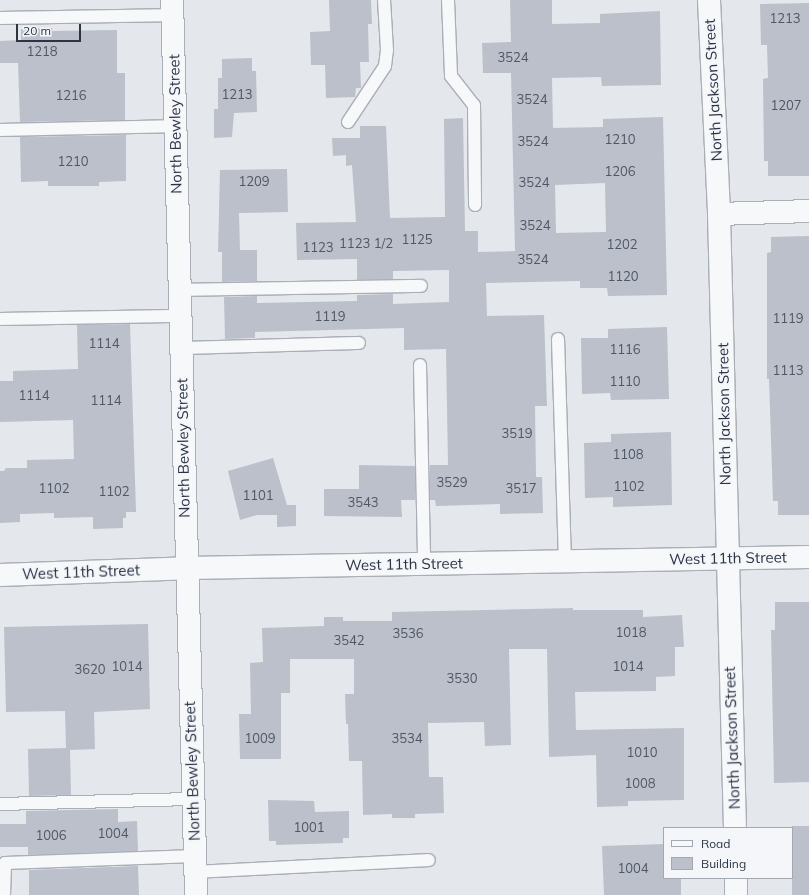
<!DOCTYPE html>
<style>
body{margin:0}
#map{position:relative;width:809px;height:895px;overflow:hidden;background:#e4e7ec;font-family:Mulish,sans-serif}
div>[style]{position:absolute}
.building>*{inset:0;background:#bbc0ca;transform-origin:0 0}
.roads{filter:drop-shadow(1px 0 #a9aeb7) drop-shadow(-1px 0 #a9aeb7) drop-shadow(0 1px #a9aeb7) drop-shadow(0 -1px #a9aeb7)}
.lane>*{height:12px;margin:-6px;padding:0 6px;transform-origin:6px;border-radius:6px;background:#f7f8fa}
.street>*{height:22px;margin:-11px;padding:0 11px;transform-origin:11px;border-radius:11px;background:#f7f8fa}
span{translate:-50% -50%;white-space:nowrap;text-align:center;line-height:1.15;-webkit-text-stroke:3.5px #f4f6f9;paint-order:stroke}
.number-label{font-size:13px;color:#4f5766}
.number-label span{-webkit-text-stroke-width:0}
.street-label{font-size:15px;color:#2b3445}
.legend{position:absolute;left:663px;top:827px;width:130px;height:52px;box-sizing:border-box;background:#f4f6f9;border:1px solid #a4a8b1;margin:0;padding:5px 7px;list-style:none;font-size:12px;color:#2b3445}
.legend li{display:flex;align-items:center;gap:8px;height:20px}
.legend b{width:20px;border:1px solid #a4a8b1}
.scale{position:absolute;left:16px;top:24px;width:65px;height:18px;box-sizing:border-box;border:2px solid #2b3445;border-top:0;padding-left:5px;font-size:12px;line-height:14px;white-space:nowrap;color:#2b3445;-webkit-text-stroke:3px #f4f6f9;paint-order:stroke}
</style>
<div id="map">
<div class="building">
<div style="clip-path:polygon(329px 0,371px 0,372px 24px,368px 24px,369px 62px,360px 62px,361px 88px,356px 88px,355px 97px,326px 98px,325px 65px,311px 65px,310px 32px,330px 31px)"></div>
<div style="clip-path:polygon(evenodd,510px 0,552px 0,552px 24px,600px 23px,600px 14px,660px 11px,661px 85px,602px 86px,601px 77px,552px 78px,553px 128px,603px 127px,603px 119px,663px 117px,667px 295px,608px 296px,607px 288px,580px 288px,580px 281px,486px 283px,487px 316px,544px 315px,547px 406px,535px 406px,536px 477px,542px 477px,543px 513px,500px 514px,500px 504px,436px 506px,435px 500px,430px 500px,430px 465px,448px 465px,446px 349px,404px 350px,404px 328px,255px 332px,255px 338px,225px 339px,224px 297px,257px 296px,257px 303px,357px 301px,357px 295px,393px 294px,393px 304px,449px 302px,449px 270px,393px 271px,393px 279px,357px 280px,357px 259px,297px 260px,296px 223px,356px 222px,352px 165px,346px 166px,346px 155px,333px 156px,332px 138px,360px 138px,360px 126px,386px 126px,390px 218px,445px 217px,444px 119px,463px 118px,465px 231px,478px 231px,478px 252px,515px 251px,511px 73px,483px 73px,482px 43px,511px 42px,510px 0,605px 183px,606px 232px,556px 233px,555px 185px,605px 183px)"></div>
<div style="clip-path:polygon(809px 3px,809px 176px,768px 176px,768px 161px,764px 161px,763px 79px,768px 78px,767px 45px,761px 45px,760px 4px)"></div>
<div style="clip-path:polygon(52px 28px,52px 31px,117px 30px,117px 73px,125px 73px,125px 120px,20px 122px,18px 63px,0 63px,0 41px,21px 40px,21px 29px)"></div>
<div style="clip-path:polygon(252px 58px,252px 71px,256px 71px,257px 112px,234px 113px,232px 137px,214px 138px,214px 109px,218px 109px,218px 78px,222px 78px,222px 59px)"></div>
<div style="clip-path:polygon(126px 135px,126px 181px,99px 182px,99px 186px,48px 186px,48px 181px,21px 182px,20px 137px)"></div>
<div style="clip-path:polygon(287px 169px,288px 212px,239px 213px,240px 250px,257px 250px,257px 281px,222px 282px,222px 252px,218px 252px,220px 170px)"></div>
<div style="clip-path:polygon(809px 236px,809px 515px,778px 515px,778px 501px,773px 501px,769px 379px,767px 379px,767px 253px,771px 252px,771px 237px)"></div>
<div style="clip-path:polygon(130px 324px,136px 512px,126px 512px,126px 518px,123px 518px,123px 528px,93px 529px,93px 517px,54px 518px,54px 513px,20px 514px,20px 522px,0 523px,0 471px,4px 471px,6px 468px,27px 468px,27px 460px,74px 459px,73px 420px,0 422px,0 381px,13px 381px,13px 371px,78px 369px,77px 325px)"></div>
<div style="clip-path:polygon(667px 327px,669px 399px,611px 400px,610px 393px,582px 394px,581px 338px,608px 338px,608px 329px)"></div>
<div style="clip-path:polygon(671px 432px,672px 505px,613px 507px,613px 497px,585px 498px,584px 443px,611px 442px,611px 434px)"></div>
<div style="clip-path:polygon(273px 458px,287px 505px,296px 505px,296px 526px,277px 527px,277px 515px,257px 515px,240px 520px,228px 471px)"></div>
<div style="clip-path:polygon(359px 465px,415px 466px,415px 500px,401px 500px,402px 517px,324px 516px,324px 489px,359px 489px)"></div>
<div style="clip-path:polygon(775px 602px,809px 602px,809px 782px,774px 783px,771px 630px,775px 630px)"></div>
<div style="clip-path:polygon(573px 608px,573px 610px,643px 610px,643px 617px,682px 615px,684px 647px,675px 647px,675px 676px,656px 677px,656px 691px,575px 692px,576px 730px,684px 728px,684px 800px,628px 801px,628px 806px,597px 807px,596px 755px,549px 757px,547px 649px,509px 649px,511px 745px,485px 746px,484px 722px,428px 723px,429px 777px,443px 777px,444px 813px,415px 814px,415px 818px,392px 818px,392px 814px,363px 815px,362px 761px,349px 761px,348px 724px,346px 724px,345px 694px,354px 694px,354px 659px,290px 659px,290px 693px,281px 693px,281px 759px,240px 759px,239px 714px,251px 714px,250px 663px,263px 662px,262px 628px,324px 626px,324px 617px,343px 617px,343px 621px,392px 621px,392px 612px)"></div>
<div style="clip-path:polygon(148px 624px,150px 709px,94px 712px,95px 749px,70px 750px,71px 795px,29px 796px,28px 749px,66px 748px,65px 711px,6px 712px,4px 627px)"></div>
<div style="clip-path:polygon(268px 800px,314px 801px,315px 812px,349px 811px,349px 838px,343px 838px,343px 843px,276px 845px,276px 841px,269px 841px)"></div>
<div style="clip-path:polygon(118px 809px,118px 822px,137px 821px,138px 851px,28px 855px,28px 847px,0 847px,0 824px,26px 824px,26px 811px)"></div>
<div style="left:792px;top:826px;width:17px;height:69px"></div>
<div style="clip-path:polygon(664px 844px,664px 878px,681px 878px,681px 895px,604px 895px,602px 846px)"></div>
<div style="clip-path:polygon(138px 866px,139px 895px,29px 895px,29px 870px)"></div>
</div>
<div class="roads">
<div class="lane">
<div style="left:448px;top:0;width:76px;rotate:87.7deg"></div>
<div style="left:451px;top:76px;width:37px;rotate:52deg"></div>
<div style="left:474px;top:105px;width:100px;rotate:89.4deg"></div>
<div style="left:0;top:18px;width:172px;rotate:-1deg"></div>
<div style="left:348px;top:122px;width:67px;rotate:-56.5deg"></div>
<div style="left:385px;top:66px;width:16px;rotate:-83deg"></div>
<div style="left:387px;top:50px;width:50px;rotate:-93.4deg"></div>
<div style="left:0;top:130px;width:175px;rotate:-1.3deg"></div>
<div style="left:180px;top:290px;width:241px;rotate:-1deg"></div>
<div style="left:0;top:319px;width:180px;rotate:-1deg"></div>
<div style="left:558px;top:339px;width:221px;rotate:88.2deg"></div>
<div style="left:181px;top:348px;width:178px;rotate:-1.6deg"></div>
<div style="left:420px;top:365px;width:198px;rotate:88.8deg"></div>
<div style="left:0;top:804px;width:193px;rotate:-1.5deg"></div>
<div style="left:195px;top:872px;width:234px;rotate:-2.9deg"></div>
<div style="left:4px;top:895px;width:32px;rotate:-88deg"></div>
<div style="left:5px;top:863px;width:190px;rotate:-2.1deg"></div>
</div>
<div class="street">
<div style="left:172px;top:0;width:895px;rotate:88.46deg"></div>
<div style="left:709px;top:0;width:214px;rotate:87.3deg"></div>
<div style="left:719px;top:214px;width:614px;rotate:88.51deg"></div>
<div style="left:719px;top:214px;width:90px;rotate:-1.9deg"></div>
<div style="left:0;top:575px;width:187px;rotate:-2.1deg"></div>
<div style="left:187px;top:568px;width:622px;rotate:-1.01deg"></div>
<div style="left:736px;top:878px;width:17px;rotate:90deg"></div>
</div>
</div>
<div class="number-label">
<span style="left:785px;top:18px">1213</span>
<span style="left:42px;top:51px">1218</span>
<span style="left:513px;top:57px">3524</span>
<span style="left:237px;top:94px">1213</span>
<span style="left:71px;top:95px">1216</span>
<span style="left:532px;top:99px">3524</span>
<span style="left:786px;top:105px">1207</span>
<span style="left:620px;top:139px">1210</span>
<span style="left:533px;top:141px">3524</span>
<span style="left:73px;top:161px">1210</span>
<span style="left:620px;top:171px">1206</span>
<span style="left:254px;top:181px">1209</span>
<span style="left:534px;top:182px">3524</span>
<span style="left:535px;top:225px">3524</span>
<span style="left:417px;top:239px">1125</span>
<span style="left:366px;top:243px">1123 1/2</span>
<span style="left:622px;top:244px">1202</span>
<span style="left:318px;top:247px">1123</span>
<span style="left:533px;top:259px">3524</span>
<span style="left:623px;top:276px">1120</span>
<span style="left:330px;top:316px">1119</span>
<span style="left:788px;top:318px">1119</span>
<span style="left:104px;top:343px">1114</span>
<span style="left:625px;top:349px">1116</span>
<span style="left:788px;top:370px">1113</span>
<span style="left:625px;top:381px">1110</span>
<span style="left:34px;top:395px">1114</span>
<span style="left:106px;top:400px">1114</span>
<span style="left:517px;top:433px">3519</span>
<span style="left:628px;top:454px">1108</span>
<span style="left:452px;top:482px">3529</span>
<span style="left:629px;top:486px">1102</span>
<span style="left:54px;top:488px">1102</span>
<span style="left:521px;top:488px">3517</span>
<span style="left:114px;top:491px">1102</span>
<span style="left:258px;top:495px">1101</span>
<span style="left:363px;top:502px">3543</span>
<span style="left:631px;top:632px">1018</span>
<span style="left:408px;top:633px">3536</span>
<span style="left:349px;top:640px">3542</span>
<span style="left:127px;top:666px">1014</span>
<span style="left:628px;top:666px">1014</span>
<span style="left:90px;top:669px">3620</span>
<span style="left:462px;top:678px">3530</span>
<span style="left:260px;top:738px">1009</span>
<span style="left:407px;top:738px">3534</span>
<span style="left:642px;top:752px">1010</span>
<span style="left:640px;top:783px">1008</span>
<span style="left:309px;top:827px">1001</span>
<span style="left:113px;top:833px">1004</span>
<span style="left:51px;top:835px">1006</span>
<span style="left:633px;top:868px">1004</span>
</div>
<div class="street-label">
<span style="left:713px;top:90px;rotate:-93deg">North Jackson Street</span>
<span style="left:175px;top:124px;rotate:-91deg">North Bewley Street</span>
<span style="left:724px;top:414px;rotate:-91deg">North Jackson Street</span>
<span style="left:183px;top:448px;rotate:-91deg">North Bewley Street</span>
<span style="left:728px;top:558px;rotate:-1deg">West 11th Street</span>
<span style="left:404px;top:564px;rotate:-1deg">West 11th Street</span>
<span style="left:81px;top:572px;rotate:-2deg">West 11th Street</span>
<span style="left:732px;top:738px;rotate:-92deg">North Jackson Street</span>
<span style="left:192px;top:771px;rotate:-92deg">North Bewley Street</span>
</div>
<ul class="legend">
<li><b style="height:5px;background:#f7f8fa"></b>Road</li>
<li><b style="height:11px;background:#bbc0ca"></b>Building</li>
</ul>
<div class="scale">20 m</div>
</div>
